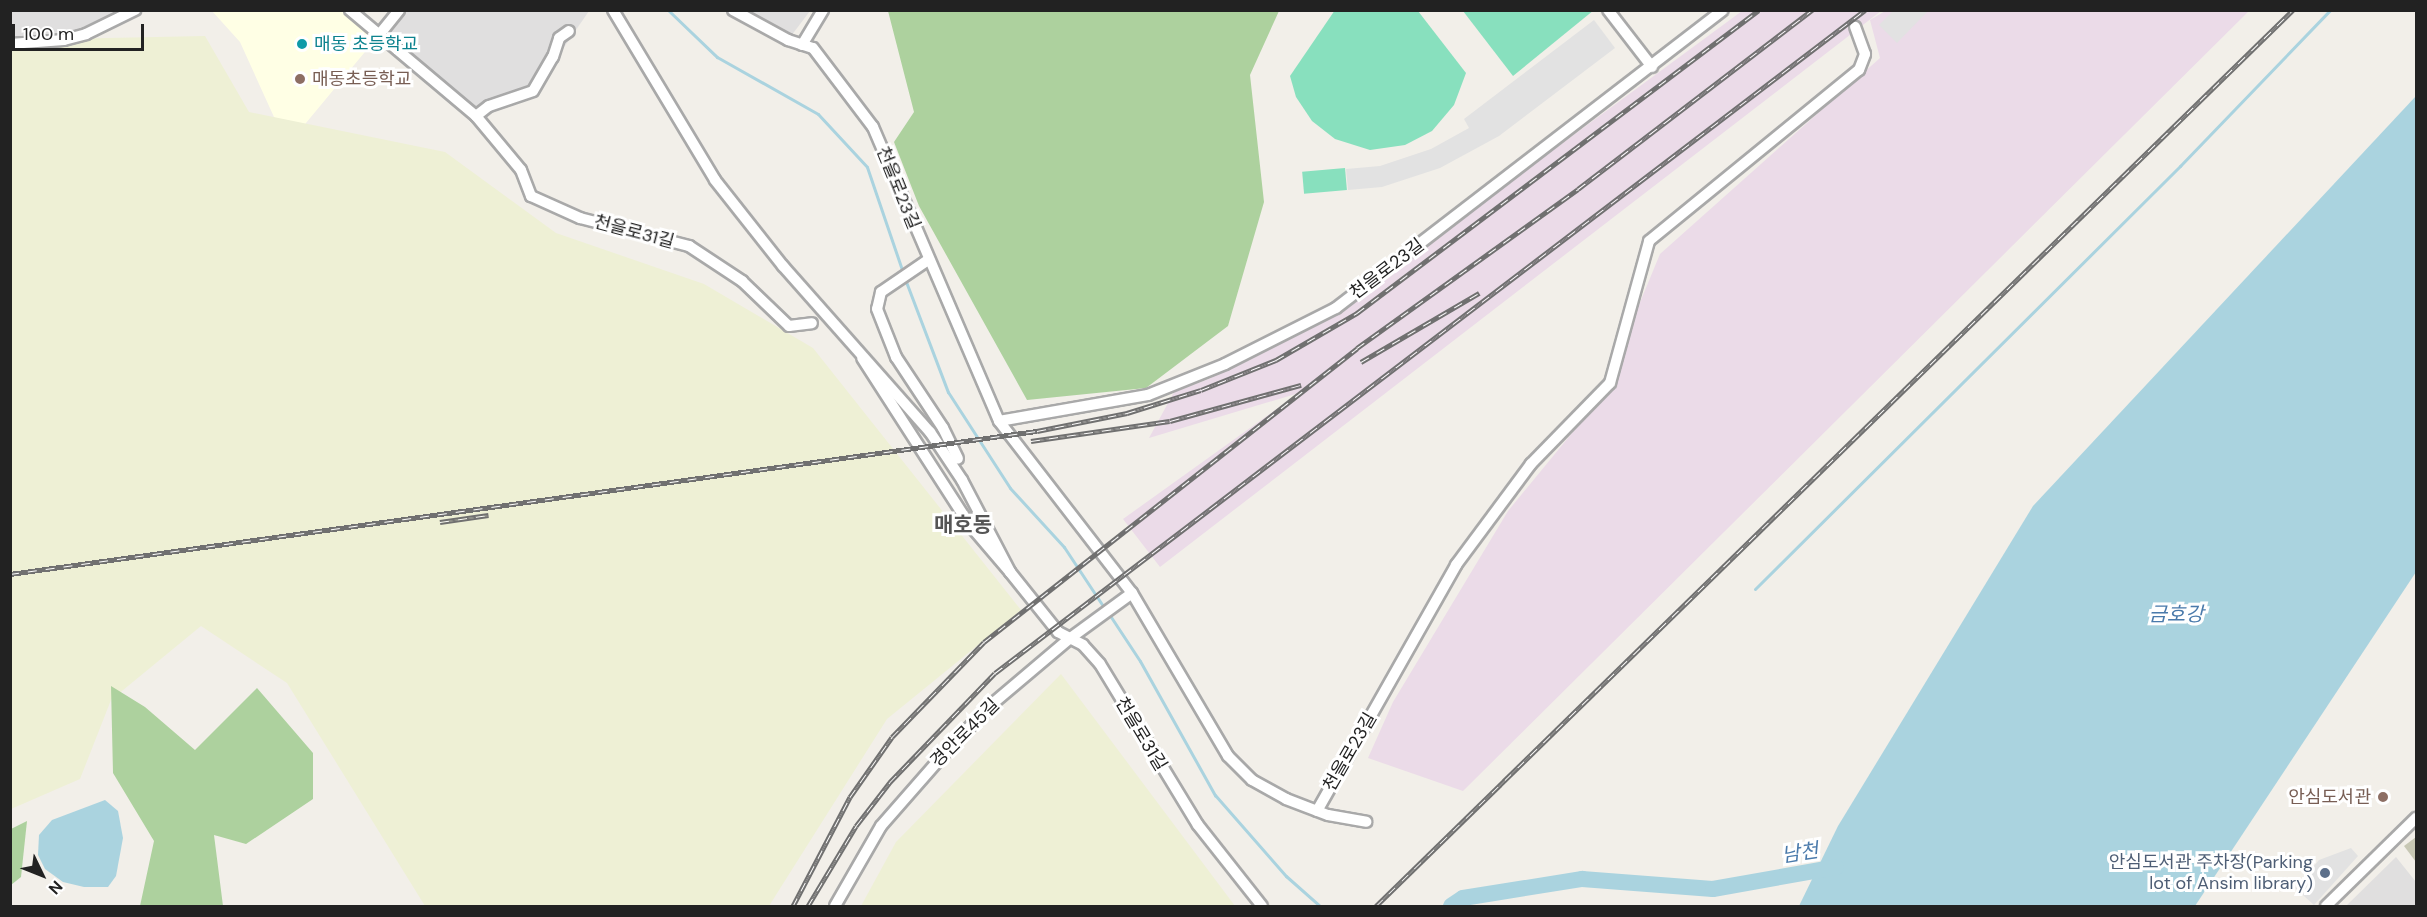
<!DOCTYPE html>
<meta charset="utf-8">
<style>
body{margin:0}
#map{position:relative;width:2427px;height:917px;overflow:hidden;background:#f2efe9;font-family:"DM Sans","Noto Sans KR",sans-serif}
div>[style]{position:absolute}
.residential>*{inset:0;background:#e0dfdf}
.industrial>*{inset:0;background:#ebdbe8}
.education>*{inset:0;background:#ffffe5}
.construction>*{inset:0;background:#c7c7b4}
.farmland>*{inset:0;background:#eef0d5}
.forest>*{inset:0;background:#add19e}
.pitch>*{inset:0;background:#88e0be;transform-origin:0 0}
.parking>*{inset:0;background:#e2e2e2}
.water>*{inset:0;background:#aad3df}
.stream>*{height:3px;margin:-1.5px;padding:0 1.5px;transform-origin:1.5px;border-radius:1.5px;background:#aad3df}
.river>*{height:16px;margin:-8px;padding:0 8px;transform-origin:8px;border-radius:8px;background:#aad3df}
.roads{filter:drop-shadow(2px 0 #a9a9a9) drop-shadow(-2px 0 #a9a9a9) drop-shadow(0 2px #a9a9a9) drop-shadow(0 -2px #a9a9a9)}
.minor>*{height:10px;margin:-5px;padding:0 5px;transform-origin:5px;border-radius:5px;background:#fff}
.rail>*{height:5px;margin-top:-2.5px;transform-origin:0;background:repeating-linear-gradient(90deg,#fff 0 9px,#707070 0 18px);box-sizing:border-box;border-block:2px solid #707070}
.dots>*{width:16px;height:16px;translate:-50% -50%;box-sizing:border-box;border:3px solid #fff;border-radius:50%}
span{translate:-50% -50%;white-space:nowrap;text-align:center;line-height:1.15;-webkit-text-stroke:6px #fff;paint-order:stroke}
.culture-label{font-size:18px;color:#0d838f}
.left{translate:0 -50%;text-align:left}
.education-label{font-size:18px;color:#785e54}
.right{translate:-100% -50%;text-align:right}
.street-label{font-size:18px;color:#222}
.service-label{font-size:18px;color:#4e5e75}
.water-label{font-size:20px;color:#4a7aab;font-style:italic}
.quarter-label{font-size:21px;color:#555;font-weight:700}
.frame{position:absolute;inset:0;border:12px solid #222;pointer-events:none}
.north{position:absolute;left:12px;top:845px;width:60px;height:60px;-webkit-text-stroke:4px #fff;paint-order:stroke;rotate:133deg;font-size:16px;font-weight:700;line-height:24px;text-align:center;color:#222}
.north::after{content:'';display:block;margin:auto;width:21px;height:27px;background:#222;clip-path:polygon(50% 0,100% 100%,50% 72%,0 100%)}
.scale{position:absolute;left:12px;top:24px;width:132px;height:27px;box-sizing:border-box;border:3px solid #222;border-top:0;padding-left:8px;font-size:18px;line-height:21px;white-space:nowrap;color:#222;-webkit-text-stroke:4px #fff;paint-order:stroke}
</style>
<div id="map">
<div class="residential">
<div style="clip-path:polygon(10px 11px,131px 11px,86px 34px,11px 44px)"></div>
<div style="clip-path:polygon(402px 11px,589px 11px,540px 82px,476px 116px,379px 35px)"></div>
<div style="clip-path:polygon(742px 11px,810px 11px,788px 40px)"></div>
<div style="clip-path:polygon(2396px 857px,2416px 882px,2416px 906px,2346px 906px)"></div>
</div>
<div class="industrial">
<div style="clip-path:polygon(1887px 10px,2249px 11px,1463px 791px,1368px 758px,1393px 702px,1508px 511px,1600px 399px,1660px 254px,1880px 58px,1870px 20px)"></div>
<div style="clip-path:polygon(1742px 11px,1881px 11px,1160px 567px,1123px 519px,1299px 393px,1149px 438px,1174px 392px,1209px 379px,1325px 318px)"></div>
</div>
<div class="education">
<div style="clip-path:polygon(212px 11px,350px 11px,379px 35px,296px 135px,274px 117px,240px 42px)"></div>
</div>
<div class="construction">
<div style="clip-path:polygon(2416px 837px,2416px 862px,2404px 846px)"></div>
</div>
<div class="farmland">
<div style="clip-path:polygon(205px 36px,249px 112px,445px 152px,556px 233px,704px 284px,813px 348px,1021px 610px,887px 719px,769px 906px,425px 906px,287px 683px,201px 626px,111px 700px,80px 779px,11px 809px,10px 40px)"></div>
<div style="clip-path:polygon(1061px 674px,1235px 906px,861px 906px,896px 842px)"></div>
</div>
<div class="forest">
<div style="clip-path:polygon(888px 11px,1279px 11px,1250px 75px,1264px 202px,1228px 326px,1146px 388px,1027px 400px,919px 206px,894px 142px,914px 112px)"></div>
<div style="clip-path:polygon(111px 686px,145px 707px,195px 750px,257px 688px,313px 753px,313px 799px,246px 844px,214px 835px,223px 906px,140px 906px,154px 841px,113px 773px)"></div>
<div style="clip-path:polygon(27px 821px,21px 877px,11px 885px,11px 829px)"></div>
</div>
<div class="pitch">
<div style="clip-path:polygon(1335px 10px,1418px 11px,1466px 73px,1454px 105px,1432px 131px,1405px 145px,1370px 150px,1335px 139px,1312px 121px,1296px 97px,1290px 76px)"></div>
<div style="clip-path:polygon(1594px 10px,1513px 76px,1463px 11px,1463px 10px)"></div>
<div style="left:1345px;top:168px;width:22px;height:43px;rotate:85deg"></div>
</div>
<div class="parking">
<div style="clip-path:polygon(1894px 10px,1926px 10px,1927px 12px,1897px 43px,1879px 25px)"></div>
<div style="clip-path:polygon(1594px 20px,1615px 48px,1499px 136px,1440px 168px,1382px 187px,1348px 190px,1346px 169px,1380px 166px,1431px 149px,1469px 128px,1464px 119px)"></div>
<div style="clip-path:polygon(2351px 848px,2358px 856px,2314px 905px,2295px 888px,2319px 860px)"></div>
</div>
<div class="water">
<div style="clip-path:polygon(2416px 96px,2416px 572px,2195px 906px,1799px 906px,1838px 826px,2033px 506px)"></div>
<div style="clip-path:polygon(105px 800px,118px 811px,123px 838px,116px 876px,108px 887px,84px 887px,63px 882px,45px 869px,38px 855px,39px 835px,52px 820px)"></div>
</div>
<div class="stream">
<div style="left:668px;top:10px;width:68px;rotate:43.8deg"></div>
<div style="left:717px;top:57px;width:116px;rotate:29.4deg"></div>
<div style="left:818px;top:114px;width:72px;rotate:47.2deg"></div>
<div style="left:867px;top:167px;width:112px;rotate:71.2deg"></div>
<div style="left:905px;top:279px;width:121px;rotate:69.2deg"></div>
<div style="left:948px;top:392px;width:114px;rotate:57.1deg"></div>
<div style="left:1010px;top:488px;width:80px;rotate:47.5deg"></div>
<div style="left:1064px;top:547px;width:74px;rotate:56.5deg"></div>
<div style="left:1755px;top:589px;width:600px;rotate:-44.86deg"></div>
<div style="left:2180px;top:166px;width:216px;rotate:-46.1deg"></div>
<div style="left:1109px;top:614px;width:56px;rotate:56.6deg"></div>
<div style="left:1140px;top:661px;width:154px;rotate:60.8deg"></div>
<div style="left:1215px;top:795px;width:108px;rotate:48.8deg"></div>
<div style="left:1286px;top:876px;width:45px;rotate:41.4deg"></div>
</div>
<div class="river">
<div style="left:1451px;top:906px;width:14px;rotate:-34deg"></div>
<div style="left:1463px;top:898px;width:121px;rotate:-9.1deg"></div>
<div style="left:1582px;top:879px;width:131px;rotate:4.4deg"></div>
<div style="left:1713px;top:889px;width:125px;rotate:-10.1deg"></div>
</div>
<div class="roads">
<div class="minor">
<div style="left:350px;top:10px;width:165px;rotate:40.1deg"></div>
<div style="left:476px;top:116px;width:70px;rotate:50.2deg"></div>
<div style="left:521px;top:170px;width:28px;rotate:69deg"></div>
<div style="left:531px;top:196px;width:54px;rotate:24.2deg"></div>
<div style="left:580px;top:218px;width:113px;rotate:14.4deg"></div>
<div style="left:689px;top:246px;width:64px;rotate:33.4deg"></div>
<div style="left:742px;top:281px;width:65px;rotate:43.8deg"></div>
<div style="left:789px;top:326px;width:23px;rotate:-7deg"></div>
<div style="left:613px;top:10px;width:198px;rotate:59deg"></div>
<div style="left:715px;top:180px;width:110px;rotate:51.7deg"></div>
<div style="left:783px;top:266px;width:222px;rotate:48.5deg"></div>
<div style="left:930px;top:432px;width:58px;rotate:56.3deg"></div>
<div style="left:962px;top:480px;width:104px;rotate:62.4deg"></div>
<div style="left:1010px;top:572px;width:63px;rotate:-130.5deg"></div>
<div style="left:969px;top:524px;width:197px;rotate:-122.8deg"></div>
<div style="left:733px;top:10px;width:63px;rotate:28.6deg"></div>
<div style="left:788px;top:40px;width:26px;rotate:18deg"></div>
<div style="left:813px;top:48px;width:99px;rotate:52.8deg"></div>
<div style="left:873px;top:127px;width:320px;rotate:66.8deg"></div>
<div style="left:999px;top:421px;width:217px;rotate:52.3deg"></div>
<div style="left:1132px;top:593px;width:189px;rotate:59.5deg"></div>
<div style="left:1228px;top:756px;width:34px;rotate:45deg"></div>
<div style="left:1252px;top:780px;width:39px;rotate:29deg"></div>
<div style="left:1286px;top:799px;width:45px;rotate:20.9deg"></div>
<div style="left:1328px;top:815px;width:39px;rotate:10deg"></div>
<div style="left:1608px;top:10px;width:72px;rotate:52.3deg"></div>
<div style="left:379px;top:35px;width:32px;rotate:-51deg"></div>
<div style="left:10px;top:44px;width:54px;rotate:-4.2deg"></div>
<div style="left:64px;top:40px;width:23px;rotate:-15deg"></div>
<div style="left:86px;top:34px;width:55px;rotate:-26.1deg"></div>
<div style="left:802px;top:45px;width:41px;rotate:-59deg"></div>
<div style="left:476px;top:116px;width:16px;rotate:-38deg"></div>
<div style="left:489px;top:106px;width:46px;rotate:-18.8deg"></div>
<div style="left:533px;top:91px;width:39px;rotate:-60deg"></div>
<div style="left:553px;top:57px;width:20px;rotate:-72deg"></div>
<div style="left:559px;top:38px;width:12px;rotate:-35deg"></div>
<div style="left:928px;top:260px;width:57px;rotate:145.8deg"></div>
<div style="left:881px;top:292px;width:17px;rotate:103deg"></div>
<div style="left:877px;top:309px;width:52px;rotate:68.4deg"></div>
<div style="left:896px;top:357px;width:85px;rotate:56.5deg"></div>
<div style="left:943px;top:428px;width:34px;rotate:64deg"></div>
<div style="left:999px;top:421px;width:151px;rotate:-9.9deg"></div>
<div style="left:1148px;top:395px;width:83px;rotate:-21.9deg"></div>
<div style="left:1225px;top:364px;width:124px;rotate:-26.8deg"></div>
<div style="left:1336px;top:308px;width:488px;rotate:-37.6deg"></div>
<div style="left:1010px;top:572px;width:77px;rotate:51.3deg"></div>
<div style="left:1058px;top:632px;width:28px;rotate:27deg"></div>
<div style="left:1083px;top:645px;width:25px;rotate:48deg"></div>
<div style="left:1100px;top:664px;width:188px;rotate:58.7deg"></div>
<div style="left:1198px;top:825px;width:103px;rotate:51.7deg"></div>
<div style="left:1317px;top:811px;width:283px;rotate:-60.5deg"></div>
<div style="left:1456px;top:565px;width:126px;rotate:-53.4deg"></div>
<div style="left:1531px;top:464px;width:113px;rotate:-45.7deg"></div>
<div style="left:1610px;top:383px;width:147px;rotate:-74.6deg"></div>
<div style="left:1649px;top:241px;width:271px;rotate:-39.2deg"></div>
<div style="left:1859px;top:70px;width:17px;rotate:-69deg"></div>
<div style="left:1865px;top:54px;width:29px;rotate:-110deg"></div>
<div style="left:835px;top:906px;width:92px;rotate:-60.1deg"></div>
<div style="left:881px;top:826px;width:106px;rotate:-48.8deg"></div>
<div style="left:951px;top:746px;width:57px;rotate:-45.7deg"></div>
<div style="left:991px;top:705px;width:102px;rotate:-40.2deg"></div>
<div style="left:1069px;top:639px;width:78px;rotate:-36.1deg"></div>
<div style="left:2326px;top:906px;width:126px;rotate:-44.4deg"></div>
</div>
</div>
<div class="rail">
<div style="left:1361px;top:362px;width:137px;rotate:-30.3deg"></div>
<div style="left:1031px;top:441px;width:140px;rotate:-8.2deg"></div>
<div style="left:1170px;top:421px;width:136px;rotate:-15.4deg"></div>
<div style="left:440px;top:522px;width:49px;rotate:-8.3deg"></div>
<div style="left:10px;top:574px;width:1037px;rotate:-7.93deg"></div>
<div style="left:1037px;top:431px;width:92px;rotate:-11.3deg"></div>
<div style="left:1127px;top:413px;width:77px;rotate:-17.3deg"></div>
<div style="left:1201px;top:390px;width:81px;rotate:-21.8deg"></div>
<div style="left:1276px;top:360px;width:94px;rotate:-30.1deg"></div>
<div style="left:1357px;top:313px;width:503px;rotate:-37.01deg"></div>
<div style="left:793px;top:906px;width:123px;rotate:-62.4deg"></div>
<div style="left:850px;top:797px;width:73px;rotate:-55deg"></div>
<div style="left:892px;top:737px;width:132px;rotate:-45.9deg"></div>
<div style="left:984px;top:642px;width:475px;rotate:-38.2deg"></div>
<div style="left:1357px;top:348px;width:272px;rotate:-35.7deg"></div>
<div style="left:1578px;top:189px;width:295px;rotate:-37.4deg"></div>
<div style="left:808px;top:906px;width:93px;rotate:-59deg"></div>
<div style="left:856px;top:826px;width:56px;rotate:-52.3deg"></div>
<div style="left:890px;top:782px;width:151px;rotate:-46.1deg"></div>
<div style="left:995px;top:673px;width:1094px;rotate:-37.31deg"></div>
<div style="left:1376px;top:906px;width:1282px;rotate:-44.34deg"></div>
</div>
<div class="dots">
<div style="left:302px;top:44px;background:#0f9aa8"></div>
<div style="left:300px;top:79px;background:#8d6e63"></div>
<div style="left:2383px;top:797px;background:#8d6e63"></div>
<div style="left:2325px;top:873px;background:#5c6f8a"></div>
</div>
<div class="culture-label">
<span class="left" style="left:314px;top:44px">매동 초등학교</span>
</div>
<div class="education-label">
<span class="left" style="left:312px;top:79px">매동초등학교</span>
<span class="right" style="left:2371px;top:797px">안심도서관</span>
</div>
<div class="street-label">
<span style="left:898px;top:188px;rotate:68deg">천을로23길</span>
<span style="left:634px;top:232px;rotate:15deg">천을로31길</span>
<span style="left:1387px;top:269px;rotate:-37deg">천을로23길</span>
<span style="left:965px;top:733px;rotate:-45deg">경안로45길</span>
<span style="left:1141px;top:734px;rotate:59deg">천을로31길</span>
<span style="left:1350px;top:752px;rotate:-60deg">천을로23길</span>
</div>
<div class="service-label">
<span class="right" style="left:2313px;top:873px">안심도서관 주차장(Parking<br>lot of Ansim library)</span>
</div>
<div class="water-label">
<span style="left:2176px;top:614px">금호강</span>
<span style="left:1800px;top:853px;rotate:-9deg">남천</span>
</div>
<div class="quarter-label">
<span style="left:963px;top:525px">매호동</span>
</div>
<div class="frame"></div>
<div class="north">N</div>
<div class="scale">100 m</div>
</div>
